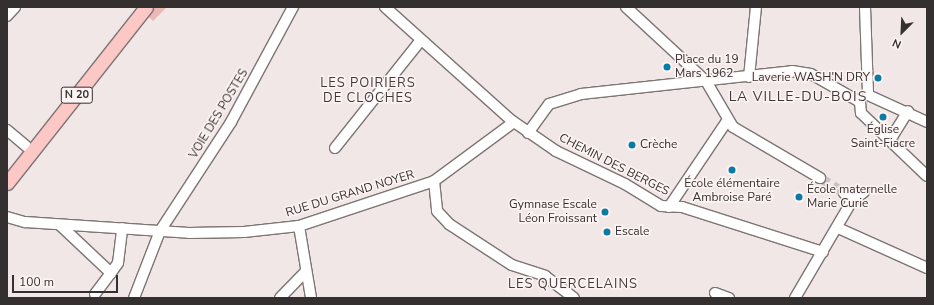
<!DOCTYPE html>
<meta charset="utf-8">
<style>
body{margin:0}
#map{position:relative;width:934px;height:305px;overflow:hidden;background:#f1e7e6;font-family:"Nunito Sans",sans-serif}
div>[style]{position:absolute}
.green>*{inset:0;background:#ebb8b6}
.minor-tunnel>*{height:10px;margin-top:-5px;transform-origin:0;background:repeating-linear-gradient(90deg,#cbc2c1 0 10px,transparent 0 15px)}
.roads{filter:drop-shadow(1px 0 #7d7474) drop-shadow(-1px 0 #7d7474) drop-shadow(0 1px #7d7474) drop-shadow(0 -1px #7d7474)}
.minor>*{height:10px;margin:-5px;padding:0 5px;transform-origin:5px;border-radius:5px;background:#fff}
.major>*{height:13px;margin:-6.5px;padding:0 6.5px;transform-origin:6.5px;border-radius:6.5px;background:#fbc8c6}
.dots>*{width:11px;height:11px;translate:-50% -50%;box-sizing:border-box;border:2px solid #fef4f4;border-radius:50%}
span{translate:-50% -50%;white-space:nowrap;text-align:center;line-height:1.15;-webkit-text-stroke:3px #fef4f4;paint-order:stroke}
.shield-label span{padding:1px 3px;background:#fef4f4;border:1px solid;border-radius:3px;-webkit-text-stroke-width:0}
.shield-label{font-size:11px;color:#33302f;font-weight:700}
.poi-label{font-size:12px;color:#33302f}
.left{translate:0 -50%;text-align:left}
.right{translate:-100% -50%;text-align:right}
.street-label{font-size:12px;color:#33302f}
.neighbourhood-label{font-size:13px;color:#413939;letter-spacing:1px}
.quarter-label{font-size:14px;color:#413939;letter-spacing:1px}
.frame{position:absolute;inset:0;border:8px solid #33302f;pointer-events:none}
.north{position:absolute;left:882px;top:12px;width:40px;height:40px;-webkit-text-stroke:3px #fef4f4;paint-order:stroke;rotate:204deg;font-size:11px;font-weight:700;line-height:16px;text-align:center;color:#33302f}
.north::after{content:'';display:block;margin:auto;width:14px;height:18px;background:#33302f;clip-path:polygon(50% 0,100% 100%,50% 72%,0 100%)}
.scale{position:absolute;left:12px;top:275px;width:106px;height:18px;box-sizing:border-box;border:2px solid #33302f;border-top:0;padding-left:5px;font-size:12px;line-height:14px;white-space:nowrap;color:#33302f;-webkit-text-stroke:3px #fef4f4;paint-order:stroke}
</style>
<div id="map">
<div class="green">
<div style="clip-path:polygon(153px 7px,167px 7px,153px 21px,147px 15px)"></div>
</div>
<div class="minor-tunnel">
<div style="left:820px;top:178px;width:28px;rotate:32deg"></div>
</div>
<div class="roads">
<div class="minor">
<div style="left:385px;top:7px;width:169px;rotate:41.9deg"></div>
<div style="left:511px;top:120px;width:55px;rotate:34.6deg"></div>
<div style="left:556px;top:151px;width:76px;rotate:25.6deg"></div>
<div style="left:625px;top:184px;width:42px;rotate:31.4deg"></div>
<div style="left:661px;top:206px;width:21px;rotate:3deg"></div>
<div style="left:682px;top:207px;width:148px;rotate:17.7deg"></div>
<div style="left:626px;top:7px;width:109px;rotate:42.8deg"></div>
<div style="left:706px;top:81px;width:53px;rotate:59.6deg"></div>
<div style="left:733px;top:127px;width:101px;rotate:30.4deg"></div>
<div style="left:865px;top:7px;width:88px;rotate:88deg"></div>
<div style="left:7px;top:16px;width:12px;rotate:-48deg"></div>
<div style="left:749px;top:77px;width:70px;rotate:-84.3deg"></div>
<div style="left:868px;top:95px;width:65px;rotate:24.6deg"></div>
<div style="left:860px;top:102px;width:11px;rotate:85deg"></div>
<div style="left:861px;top:113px;width:91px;rotate:43.7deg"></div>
<div style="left:7px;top:130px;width:25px;rotate:40deg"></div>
<div style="left:528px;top:133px;width:36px;rotate:-54deg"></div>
<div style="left:549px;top:104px;width:34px;rotate:-17deg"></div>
<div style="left:581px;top:94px;width:212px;rotate:-6.2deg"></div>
<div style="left:792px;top:71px;width:19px;rotate:9deg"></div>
<div style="left:811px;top:74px;width:56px;rotate:29.7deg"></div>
<div style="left:890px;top:140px;width:34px;rotate:-58deg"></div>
<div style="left:335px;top:148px;width:137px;rotate:-51.5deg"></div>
<div style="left:434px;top:181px;width:30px;rotate:84deg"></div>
<div style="left:437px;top:211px;width:18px;rotate:47deg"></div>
<div style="left:449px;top:224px;width:75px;rotate:33.1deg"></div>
<div style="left:512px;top:265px;width:35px;rotate:18deg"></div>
<div style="left:545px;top:276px;width:36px;rotate:37deg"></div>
<div style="left:844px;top:193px;width:11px;rotate:45deg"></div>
<div style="left:669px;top:207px;width:104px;rotate:-56deg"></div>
<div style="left:7px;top:217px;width:19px;rotate:16deg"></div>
<div style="left:25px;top:222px;width:164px;rotate:3.8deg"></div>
<div style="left:189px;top:233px;width:55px;rotate:-1deg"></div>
<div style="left:244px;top:232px;width:55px;rotate:-6.2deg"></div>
<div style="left:299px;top:226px;width:142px;rotate:-18.4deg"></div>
<div style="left:434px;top:181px;width:99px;rotate:-36.4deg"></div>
<div style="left:60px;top:225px;width:70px;rotate:43.3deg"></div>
<div style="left:111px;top:273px;width:12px;rotate:-55deg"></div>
<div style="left:118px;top:263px;width:35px;rotate:-83deg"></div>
<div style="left:299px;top:226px;width:73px;rotate:80.5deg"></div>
<div style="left:838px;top:228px;width:98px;rotate:24.2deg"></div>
<div style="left:715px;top:293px;width:15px;rotate:20deg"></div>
<div style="left:95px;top:294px;width:26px;rotate:-53deg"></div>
<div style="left:134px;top:298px;width:72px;rotate:-68.8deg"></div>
<div style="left:160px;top:231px;width:130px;rotate:-56.9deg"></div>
<div style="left:231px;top:122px;width:131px;rotate:-61.7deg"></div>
<div style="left:280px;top:298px;width:36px;rotate:-46deg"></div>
<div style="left:795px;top:298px;width:113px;rotate:-59.6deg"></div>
<div style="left:852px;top:201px;width:15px;rotate:-37deg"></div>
</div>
<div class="major">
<div style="left:7px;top:183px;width:224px;rotate:-51.7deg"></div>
</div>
</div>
<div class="dots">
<div style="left:667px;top:67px;background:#0c7ba4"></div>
<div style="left:878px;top:78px;background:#0c7ba4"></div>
<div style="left:883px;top:117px;background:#0c7ba4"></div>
<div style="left:632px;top:145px;background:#0c7ba4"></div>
<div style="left:732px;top:170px;background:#0c7ba4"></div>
<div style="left:799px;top:197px;background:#0c7ba4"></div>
<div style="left:605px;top:212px;background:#0c7ba4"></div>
<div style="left:607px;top:232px;background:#0c7ba4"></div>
</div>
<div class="shield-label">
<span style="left:77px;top:95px">N 20</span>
</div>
<div class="poi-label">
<span class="left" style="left:675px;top:67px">Place du 19<br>Mars 1962</span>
<span class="right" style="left:870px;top:78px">Laverie WASH'N DRY</span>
<span style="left:883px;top:137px">Église<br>Saint-Fiacre</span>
<span class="left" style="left:640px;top:145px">Crèche</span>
<span style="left:732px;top:191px">École élémentaire<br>Ambroise Paré</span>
<span class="left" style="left:807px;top:197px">École maternelle<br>Marie Curie</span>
<span class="right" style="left:597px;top:212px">Gymnase Escale<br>Léon Froissant</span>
<span class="left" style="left:615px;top:232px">Escale</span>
</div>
<div class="street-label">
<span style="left:219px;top:114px;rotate:-59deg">VOIE DES POSTES</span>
<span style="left:614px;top:165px;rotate:27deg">CHEMIN DES BERGES</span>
<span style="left:350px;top:194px;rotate:-17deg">RUE DU GRAND NOYER</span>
</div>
<div class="neighbourhood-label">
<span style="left:368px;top:91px">LES POIRIERS<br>DE CLOCHES</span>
<span style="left:573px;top:284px">LES QUERCELAINS</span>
</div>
<div class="quarter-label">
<span style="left:798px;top:97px">LA VILLE-DU-BOIS</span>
</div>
<div class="frame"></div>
<div class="north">N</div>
<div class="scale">100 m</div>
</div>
